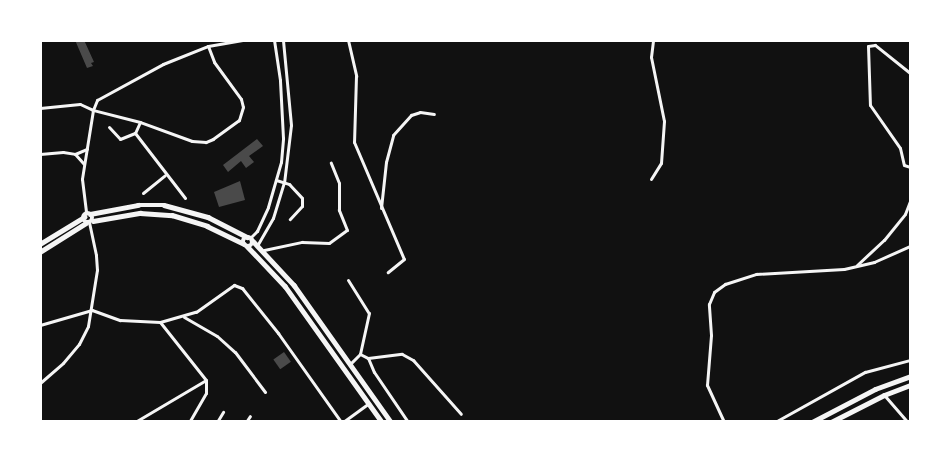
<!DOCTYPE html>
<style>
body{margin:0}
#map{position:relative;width:951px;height:462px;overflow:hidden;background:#111;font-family:"Work Sans",sans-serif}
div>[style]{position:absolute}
.building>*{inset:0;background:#4a4a4a;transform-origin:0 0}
.minor>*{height:3px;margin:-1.5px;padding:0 1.5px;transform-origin:1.5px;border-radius:1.5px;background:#f5f5f5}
.secondary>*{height:4.5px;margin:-2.25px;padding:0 2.25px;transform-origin:2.25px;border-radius:2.25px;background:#f5f5f5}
.secondary>.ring{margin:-2.25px;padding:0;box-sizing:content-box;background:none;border:4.5px solid #f5f5f5;border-radius:50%}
.primary>*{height:5px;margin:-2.5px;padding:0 2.5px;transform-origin:2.5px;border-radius:2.5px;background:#f5f5f5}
span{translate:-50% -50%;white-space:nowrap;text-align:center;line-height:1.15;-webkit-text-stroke:5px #fff;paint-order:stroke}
.frame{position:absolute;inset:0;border:42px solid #fff;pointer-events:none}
</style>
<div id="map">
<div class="building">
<div style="clip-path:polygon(75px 40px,84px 40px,94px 62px,91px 63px,93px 66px,87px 68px)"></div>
<div style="clip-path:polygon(257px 139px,263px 146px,249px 156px,254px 162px,246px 168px,241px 161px,228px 172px,223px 165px)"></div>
<div style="clip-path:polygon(240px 181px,245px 200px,219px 207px,214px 192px)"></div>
<div style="left:284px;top:352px;width:12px;height:13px;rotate:55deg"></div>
</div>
<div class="minor">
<div style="left:348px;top:40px;width:37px;rotate:77deg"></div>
<div style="left:356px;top:76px;width:66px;rotate:91.7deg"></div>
<div style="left:354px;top:142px;width:127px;rotate:66.9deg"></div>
<div style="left:404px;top:259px;width:21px;rotate:141deg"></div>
<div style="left:208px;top:46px;width:17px;rotate:69deg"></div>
<div style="left:214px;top:62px;width:46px;rotate:53.9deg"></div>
<div style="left:241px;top:99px;width:8px;rotate:76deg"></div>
<div style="left:243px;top:107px;width:14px;rotate:107deg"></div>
<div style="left:239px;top:120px;width:32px;rotate:144deg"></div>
<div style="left:213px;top:139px;width:8px;rotate:157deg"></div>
<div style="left:206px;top:142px;width:14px;rotate:-176deg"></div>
<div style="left:192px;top:141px;width:55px;rotate:-159.9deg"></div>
<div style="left:140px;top:122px;width:49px;rotate:-165.7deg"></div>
<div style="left:93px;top:110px;width:11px;rotate:-68deg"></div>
<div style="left:97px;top:100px;width:75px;rotate:-28.6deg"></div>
<div style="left:163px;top:64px;width:48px;rotate:-21.8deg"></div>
<div style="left:208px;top:46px;width:35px;rotate:-10deg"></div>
<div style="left:910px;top:73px;width:45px;rotate:-141.3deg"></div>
<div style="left:875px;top:45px;width:7px;rotate:172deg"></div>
<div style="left:868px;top:46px;width:59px;rotate:88.1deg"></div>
<div style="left:870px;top:105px;width:52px;rotate:55.1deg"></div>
<div style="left:900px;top:148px;width:17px;rotate:77deg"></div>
<div style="left:904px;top:165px;width:6px;rotate:18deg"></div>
<div style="left:40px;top:108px;width:40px;rotate:-5.7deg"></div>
<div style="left:80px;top:104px;width:14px;rotate:25deg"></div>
<div style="left:93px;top:110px;width:70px;rotate:99.1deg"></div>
<div style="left:82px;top:179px;width:35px;rotate:83deg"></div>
<div style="left:140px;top:122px;width:12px;rotate:114deg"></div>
<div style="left:135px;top:133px;width:82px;rotate:52.4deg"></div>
<div style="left:109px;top:127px;width:16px;rotate:47deg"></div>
<div style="left:120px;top:139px;width:16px;rotate:-22deg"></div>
<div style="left:40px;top:154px;width:23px;rotate:-5deg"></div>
<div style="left:63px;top:152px;width:12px;rotate:9deg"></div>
<div style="left:75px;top:154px;width:13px;rotate:48deg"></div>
<div style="left:75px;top:154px;width:13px;rotate:-23deg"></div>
<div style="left:651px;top:179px;width:19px;rotate:-58deg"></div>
<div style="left:661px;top:163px;width:42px;rotate:-85.9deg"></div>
<div style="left:664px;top:121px;width:65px;rotate:-101.5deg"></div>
<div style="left:651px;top:57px;width:17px;rotate:-83deg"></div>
<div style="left:276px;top:180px;width:14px;rotate:17deg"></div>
<div style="left:289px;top:184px;width:19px;rotate:47deg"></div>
<div style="left:302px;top:198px;width:8px;rotate:90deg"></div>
<div style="left:302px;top:206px;width:18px;rotate:133deg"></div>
<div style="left:143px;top:193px;width:28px;rotate:-39deg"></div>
<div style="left:381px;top:208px;width:46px;rotate:-83.8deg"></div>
<div style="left:386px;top:162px;width:28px;rotate:-75deg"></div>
<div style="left:393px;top:135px;width:27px;rotate:-48deg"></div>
<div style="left:411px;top:115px;width:9px;rotate:-18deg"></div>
<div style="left:420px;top:112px;width:14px;rotate:8deg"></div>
<div style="left:250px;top:238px;width:10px;rotate:-45deg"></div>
<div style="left:257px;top:231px;width:26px;rotate:-65deg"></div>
<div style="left:268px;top:207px;width:47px;rotate:-73.9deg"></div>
<div style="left:281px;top:162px;width:24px;rotate:-85deg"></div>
<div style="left:283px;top:138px;width:58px;rotate:-93deg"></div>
<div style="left:280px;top:80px;width:40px;rotate:-98.5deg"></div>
<div style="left:258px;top:244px;width:30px;rotate:-60deg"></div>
<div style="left:273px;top:218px;width:37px;rotate:-73deg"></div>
<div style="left:284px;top:183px;width:58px;rotate:-83.1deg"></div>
<div style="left:291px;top:125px;width:85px;rotate:-95.4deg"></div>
<div style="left:264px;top:250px;width:39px;rotate:-12deg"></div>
<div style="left:302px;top:242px;width:27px;rotate:2deg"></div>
<div style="left:329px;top:243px;width:22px;rotate:-36deg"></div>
<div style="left:347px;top:230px;width:22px;rotate:-112deg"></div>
<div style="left:339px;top:210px;width:27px;rotate:-90deg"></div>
<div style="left:339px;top:183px;width:22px;rotate:-112deg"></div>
<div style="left:857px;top:265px;width:37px;rotate:-43deg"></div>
<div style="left:884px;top:240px;width:33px;rotate:-51deg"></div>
<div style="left:905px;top:214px;width:14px;rotate:-69deg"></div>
<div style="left:348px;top:280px;width:39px;rotate:58deg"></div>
<div style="left:369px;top:313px;width:42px;rotate:102.4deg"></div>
<div style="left:360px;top:354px;width:14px;rotate:135deg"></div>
<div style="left:184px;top:317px;width:38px;rotate:30deg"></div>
<div style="left:217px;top:336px;width:24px;rotate:42deg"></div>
<div style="left:235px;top:352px;width:50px;rotate:53.1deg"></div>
<div style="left:160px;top:322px;width:37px;rotate:-16deg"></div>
<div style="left:196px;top:312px;width:47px;rotate:-35.4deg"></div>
<div style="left:234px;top:285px;width:9px;rotate:21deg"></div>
<div style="left:242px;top:288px;width:58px;rotate:51.3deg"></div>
<div style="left:278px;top:333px;width:109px;rotate:54.7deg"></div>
<div style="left:40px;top:325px;width:54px;rotate:-16.1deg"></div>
<div style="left:92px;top:310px;width:30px;rotate:20deg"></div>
<div style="left:120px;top:320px;width:40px;rotate:2.9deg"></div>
<div style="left:160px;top:322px;width:74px;rotate:51.6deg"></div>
<div style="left:206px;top:380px;width:13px;rotate:90deg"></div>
<div style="left:206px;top:393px;width:34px;rotate:120deg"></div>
<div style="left:360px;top:354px;width:9px;rotate:27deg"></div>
<div style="left:368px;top:358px;width:34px;rotate:-7deg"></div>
<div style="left:402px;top:354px;width:13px;rotate:29deg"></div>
<div style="left:413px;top:360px;width:72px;rotate:48.4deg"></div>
<div style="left:368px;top:358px;width:15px;rotate:67deg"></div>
<div style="left:374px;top:372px;width:60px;rotate:55.8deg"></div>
<div style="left:40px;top:383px;width:30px;rotate:-41deg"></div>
<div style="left:63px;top:363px;width:25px;rotate:-50deg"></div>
<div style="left:79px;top:344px;width:20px;rotate:-63deg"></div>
<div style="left:88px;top:326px;width:57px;rotate:-80.9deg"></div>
<div style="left:97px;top:270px;width:15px;rotate:-94deg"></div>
<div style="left:96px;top:255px;width:33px;rotate:-102deg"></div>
<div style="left:885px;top:396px;width:35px;rotate:49deg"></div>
<div style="left:135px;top:422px;width:82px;rotate:-30.6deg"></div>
<div style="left:217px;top:422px;width:12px;rotate:-59deg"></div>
<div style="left:246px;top:422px;width:7px;rotate:-56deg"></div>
<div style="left:343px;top:422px;width:31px;rotate:-36deg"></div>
<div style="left:724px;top:422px;width:41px;rotate:-114.7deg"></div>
<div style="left:707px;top:385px;width:50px;rotate:-85.4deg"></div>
<div style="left:711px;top:335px;width:31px;rotate:-94deg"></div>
<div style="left:709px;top:304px;width:13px;rotate:-67deg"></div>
<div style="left:714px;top:292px;width:14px;rotate:-36deg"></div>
<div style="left:725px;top:284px;width:33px;rotate:-18deg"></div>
<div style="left:756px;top:274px;width:88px;rotate:-3.3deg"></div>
<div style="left:844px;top:269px;width:31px;rotate:-13deg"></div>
<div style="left:874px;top:262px;width:39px;rotate:-24deg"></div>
<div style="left:775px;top:422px;width:103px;rotate:-29.1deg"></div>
<div style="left:865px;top:372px;width:47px;rotate:-14.9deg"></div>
</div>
<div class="secondary">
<div class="ring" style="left:83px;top:213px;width:5.5px;height:5.5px"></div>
<div style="left:90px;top:214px;width:49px;rotate:-10.6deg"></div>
<div style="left:138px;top:205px;width:26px"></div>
<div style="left:164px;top:205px;width:46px;rotate:15.3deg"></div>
<div style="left:208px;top:217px;width:44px;rotate:27.1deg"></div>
<div style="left:93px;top:221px;width:48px;rotate:-9.7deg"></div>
<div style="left:140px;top:213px;width:32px;rotate:4deg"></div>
<div style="left:172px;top:215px;width:37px;rotate:17deg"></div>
<div style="left:207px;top:226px;width:41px;rotate:25.9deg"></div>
<div class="ring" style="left:243.5px;top:237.5px;width:4.5px;height:4.5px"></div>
<div style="left:252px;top:240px;width:62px;rotate:47deg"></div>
<div style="left:294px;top:285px;width:168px;rotate:54.7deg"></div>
<div style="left:40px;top:244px;width:52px;rotate:-31.5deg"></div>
<div style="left:247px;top:246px;width:55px;rotate:46.5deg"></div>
<div style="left:285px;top:286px;width:167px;rotate:54.5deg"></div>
<div style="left:40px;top:252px;width:54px;rotate:-32.2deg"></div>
</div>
<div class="primary">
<div style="left:812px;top:422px;width:71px;rotate:-27.6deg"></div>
<div style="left:875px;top:389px;width:37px;rotate:-20deg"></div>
<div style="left:831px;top:422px;width:59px;rotate:-27deg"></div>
<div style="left:884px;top:395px;width:28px;rotate:-21deg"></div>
</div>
<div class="frame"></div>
</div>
